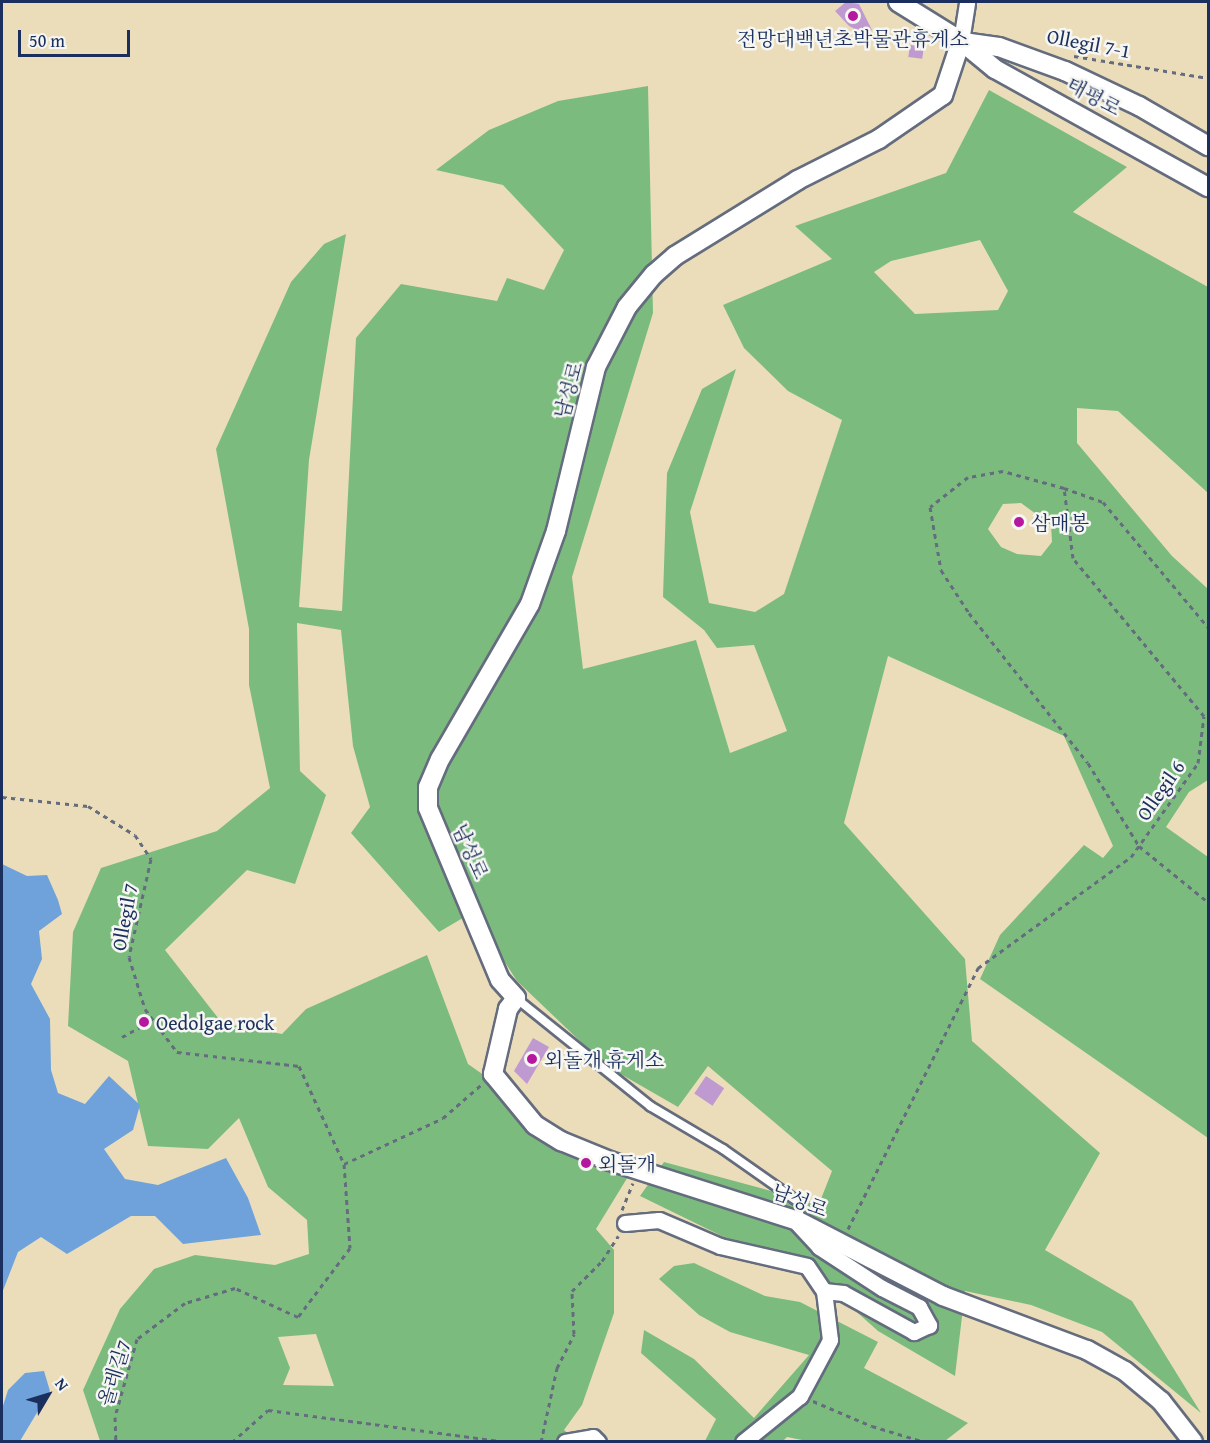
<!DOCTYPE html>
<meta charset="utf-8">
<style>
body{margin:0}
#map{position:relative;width:1210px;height:1443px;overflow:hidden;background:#ecddba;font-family:"Gentium Book Plus","Noto Serif KR",serif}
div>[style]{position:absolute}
.forest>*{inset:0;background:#7bbc7e}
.water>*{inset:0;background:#6fa2db}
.building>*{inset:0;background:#bf9ad0;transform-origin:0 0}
.path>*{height:3px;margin-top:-1.5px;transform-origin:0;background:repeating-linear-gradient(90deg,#646c7e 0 4.5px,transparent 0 9px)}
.roads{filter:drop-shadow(2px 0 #646c7e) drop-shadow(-2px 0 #646c7e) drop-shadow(0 2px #646c7e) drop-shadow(0 -2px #646c7e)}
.service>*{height:8px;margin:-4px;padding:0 4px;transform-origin:4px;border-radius:4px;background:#fff}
.minor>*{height:15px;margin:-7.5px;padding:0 7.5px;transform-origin:7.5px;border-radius:7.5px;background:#fff}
.tertiary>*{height:18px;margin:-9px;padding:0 9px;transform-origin:9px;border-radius:9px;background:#fff}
.dots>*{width:16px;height:16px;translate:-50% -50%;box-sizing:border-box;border:3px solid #f6f6f2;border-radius:50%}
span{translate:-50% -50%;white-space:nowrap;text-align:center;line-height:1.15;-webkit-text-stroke:5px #f6f6f2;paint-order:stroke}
.poi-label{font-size:20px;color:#1b2f5e}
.left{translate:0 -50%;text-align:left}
.street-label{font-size:20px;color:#1b2f5e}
.frame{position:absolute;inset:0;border:3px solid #1b2f5e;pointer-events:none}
.north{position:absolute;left:18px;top:1365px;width:60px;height:60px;-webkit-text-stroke:4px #f6f6f2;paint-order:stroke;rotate:52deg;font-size:16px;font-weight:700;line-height:24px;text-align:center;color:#1b2f5e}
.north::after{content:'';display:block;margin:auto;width:21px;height:27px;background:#1b2f5e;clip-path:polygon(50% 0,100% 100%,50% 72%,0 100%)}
.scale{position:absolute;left:18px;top:30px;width:112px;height:27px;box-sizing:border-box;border:3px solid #1b2f5e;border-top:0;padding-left:8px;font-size:18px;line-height:21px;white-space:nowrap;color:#1b2f5e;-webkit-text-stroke:4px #f6f6f2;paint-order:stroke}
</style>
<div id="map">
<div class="forest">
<div style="clip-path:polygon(evenodd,648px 86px,653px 313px,572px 577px,583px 669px,696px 640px,730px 753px,787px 731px,754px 645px,717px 648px,704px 630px,663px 597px,667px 473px,702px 389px,736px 369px,690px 512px,709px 603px,755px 612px,784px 594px,842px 420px,788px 391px,744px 348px,723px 305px,832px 259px,795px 226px,946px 173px,989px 90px,1127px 167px,1073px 212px,1208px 287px,1208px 493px,1118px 411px,1077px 408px,1077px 443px,1172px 556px,1208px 589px,1208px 780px,1189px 792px,1166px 827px,1208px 857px,1208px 1138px,980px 979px,1000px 935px,1084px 845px,1103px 858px,1113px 846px,1064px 736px,888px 656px,844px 823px,965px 959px,972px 1041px,1100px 1153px,1045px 1250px,1132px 1301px,1201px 1413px,1102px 1332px,1031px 1305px,965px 1291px,955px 1376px,878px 1331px,812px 1272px,728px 1239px,640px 1196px,664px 1162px,819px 1204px,832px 1171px,708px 1066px,678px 1107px,605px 1065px,517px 981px,473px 912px,439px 932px,351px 833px,370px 807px,353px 746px,341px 630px,297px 623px,300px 771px,326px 795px,295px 884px,247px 870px,165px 950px,222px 1023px,282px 1034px,306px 1009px,427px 955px,468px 1064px,505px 1090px,549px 1146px,629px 1175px,596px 1229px,614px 1250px,614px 1313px,582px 1405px,564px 1430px,576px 1441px,100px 1441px,83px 1390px,120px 1309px,154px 1269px,195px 1255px,275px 1265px,309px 1254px,307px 1220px,268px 1187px,239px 1118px,208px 1149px,148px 1146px,128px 1061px,68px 1026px,73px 932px,101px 868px,217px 831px,270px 788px,249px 685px,249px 629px,216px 449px,291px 282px,324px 244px,346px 234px,309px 460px,299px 607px,342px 611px,356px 338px,401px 284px,497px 301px,507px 278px,544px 290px,564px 250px,503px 185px,436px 170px,489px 130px,558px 101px,648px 86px,980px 240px,1008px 291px,998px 310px,915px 314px,874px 272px,891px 261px,980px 240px,648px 86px,1021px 503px,1051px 525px,1052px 542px,1041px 556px,1017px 554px,1001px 547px,988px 529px,1003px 504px,1021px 503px,648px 86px,316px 1334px,334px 1386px,283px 1385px,290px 1368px,278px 1337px,316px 1334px)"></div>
<div style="clip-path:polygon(694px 1263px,765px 1296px,800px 1302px,878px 1342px,864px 1368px,968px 1423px,945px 1441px,812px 1442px,787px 1437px,783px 1441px,705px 1441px,716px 1419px,641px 1353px,644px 1330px,694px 1359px,754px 1418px,809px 1355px,730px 1332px,699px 1315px,659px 1279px,674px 1266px)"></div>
</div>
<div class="water">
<div style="clip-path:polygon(2px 864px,27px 876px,47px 875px,58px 900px,62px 914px,39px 931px,42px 959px,31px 984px,50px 1019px,51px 1070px,58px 1093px,85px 1104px,109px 1076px,140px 1105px,133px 1130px,104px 1149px,125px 1179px,158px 1185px,226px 1158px,248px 1198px,261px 1235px,183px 1244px,155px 1216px,131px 1216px,67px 1254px,41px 1237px,18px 1252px,2px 1293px)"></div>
<div style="clip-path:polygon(44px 1371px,50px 1391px,20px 1441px,2px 1441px,2px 1409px,8px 1390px,25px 1373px)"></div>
</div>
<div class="building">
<div style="clip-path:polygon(846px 2px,859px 4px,872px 30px,864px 34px,849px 26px,835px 11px)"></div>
<div style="left:910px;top:45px;width:14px;height:12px;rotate:8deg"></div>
<div style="clip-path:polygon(533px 1038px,549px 1047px,527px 1084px,514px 1071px)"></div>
<div style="left:706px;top:1076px;width:22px;height:21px;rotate:34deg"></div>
</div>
<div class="path">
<div style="left:1074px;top:56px;width:136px;rotate:9.3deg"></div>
<div style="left:1064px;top:488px;width:63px;rotate:-164.4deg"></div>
<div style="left:1003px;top:471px;width:36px;rotate:170deg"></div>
<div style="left:968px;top:477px;width:48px;rotate:141.7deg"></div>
<div style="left:930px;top:507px;width:64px;rotate:80.1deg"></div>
<div style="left:941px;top:570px;width:51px;rotate:56.9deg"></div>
<div style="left:969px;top:613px;width:191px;rotate:51.6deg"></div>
<div style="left:1088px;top:763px;width:97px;rotate:58.4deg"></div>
<div style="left:1139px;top:846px;width:89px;rotate:39.1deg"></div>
<div style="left:2px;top:797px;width:86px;rotate:6deg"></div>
<div style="left:88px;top:806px;width:55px;rotate:31.7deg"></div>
<div style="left:135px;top:835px;width:29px;rotate:56deg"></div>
<div style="left:151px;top:859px;width:100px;rotate:102.7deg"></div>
<div style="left:129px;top:957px;width:54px;rotate:72.9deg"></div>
<div style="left:145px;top:1009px;width:54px;rotate:53.3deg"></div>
<div style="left:177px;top:1052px;width:123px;rotate:6.5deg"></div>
<div style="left:299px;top:1066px;width:108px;rotate:65.3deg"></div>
<div style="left:344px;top:1164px;width:84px;rotate:85.9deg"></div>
<div style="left:350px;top:1248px;width:86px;rotate:127deg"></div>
<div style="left:298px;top:1317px;width:69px;rotate:-155.3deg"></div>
<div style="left:235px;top:1288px;width:52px;rotate:163.3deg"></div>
<div style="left:185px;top:1303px;width:60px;rotate:143.1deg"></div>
<div style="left:137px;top:1339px;width:81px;rotate:105.8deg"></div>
<div style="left:115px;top:1417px;width:25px;rotate:88deg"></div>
<div style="left:122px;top:1037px;width:35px;rotate:-29deg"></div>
<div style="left:344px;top:1164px;width:109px;rotate:-24.9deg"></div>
<div style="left:443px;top:1118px;width:50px;rotate:-41deg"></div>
<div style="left:622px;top:1210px;width:29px;rotate:-68deg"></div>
<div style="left:848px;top:1229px;width:292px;rotate:-63.5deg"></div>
<div style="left:978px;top:968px;width:189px;rotate:-36deg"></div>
<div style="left:1131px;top:857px;width:115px;rotate:-54.5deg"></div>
<div style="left:1198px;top:763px;width:47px;rotate:-82.7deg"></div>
<div style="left:1204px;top:716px;width:205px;rotate:-129.7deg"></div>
<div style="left:1073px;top:558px;width:71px;rotate:-97.3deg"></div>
<div style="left:1064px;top:488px;width:41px;rotate:19.7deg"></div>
<div style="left:1103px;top:502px;width:163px;rotate:50deg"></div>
<div style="left:813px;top:1401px;width:64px;rotate:23deg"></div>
<div style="left:872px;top:1426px;width:55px;rotate:16.8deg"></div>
<div style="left:232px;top:1442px;width:48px;rotate:-41.6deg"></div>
<div style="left:268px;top:1410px;width:243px;rotate:7.6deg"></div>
<div style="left:541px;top:1442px;width:76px;rotate:-77.8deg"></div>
<div style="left:557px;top:1368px;width:38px;rotate:-63deg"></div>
<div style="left:574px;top:1334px;width:43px;rotate:-92.7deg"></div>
<div style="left:572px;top:1291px;width:42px;rotate:-45deg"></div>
<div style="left:602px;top:1261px;width:30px;rotate:-57deg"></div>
</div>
<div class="roads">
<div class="service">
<div style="left:517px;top:999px;width:171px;rotate:38.8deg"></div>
<div style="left:650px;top:1106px;width:85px;rotate:30.5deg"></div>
<div style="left:723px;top:1149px;width:94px;rotate:35deg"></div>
<div style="left:800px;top:1203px;width:18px;rotate:96deg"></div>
</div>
<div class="minor">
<div style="left:961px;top:41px;width:39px;rotate:-81deg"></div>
<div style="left:625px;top:1223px;width:34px;rotate:-5deg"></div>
<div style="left:659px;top:1220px;width:66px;rotate:23.1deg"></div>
<div style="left:720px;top:1246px;width:89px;rotate:12.9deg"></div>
<div style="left:807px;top:1266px;width:30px;rotate:56deg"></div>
<div style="left:824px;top:1291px;width:49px;rotate:83deg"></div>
<div style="left:830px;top:1340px;width:64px;rotate:118.2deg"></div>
<div style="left:800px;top:1396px;width:73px;rotate:141.1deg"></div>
<div style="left:797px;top:1223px;width:33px;rotate:47deg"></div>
<div style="left:819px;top:1247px;width:75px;rotate:33.1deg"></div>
<div style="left:882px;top:1288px;width:42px;rotate:27.2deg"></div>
<div style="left:919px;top:1307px;width:21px;rotate:61deg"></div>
<div style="left:929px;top:1325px;width:17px;rotate:155deg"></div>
<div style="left:914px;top:1332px;width:81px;rotate:-151.2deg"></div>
<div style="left:843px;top:1293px;width:19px;rotate:-174deg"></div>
<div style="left:565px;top:1442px;width:28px;rotate:-10deg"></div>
<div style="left:593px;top:1437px;width:7px;rotate:45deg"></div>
</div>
<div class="tertiary">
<div style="left:898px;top:2px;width:74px;rotate:31.8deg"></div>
<div style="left:961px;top:41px;width:44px;rotate:39.5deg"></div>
<div style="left:995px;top:69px;width:244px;rotate:29deg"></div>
<div style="left:961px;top:41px;width:57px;rotate:108.4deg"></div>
<div style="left:943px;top:95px;width:78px;rotate:145.5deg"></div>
<div style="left:879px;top:139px;width:91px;rotate:153.2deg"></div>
<div style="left:798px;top:180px;width:145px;rotate:148.3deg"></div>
<div style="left:675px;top:256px;width:28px;rotate:139deg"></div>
<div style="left:654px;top:274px;width:43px;rotate:129.3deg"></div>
<div style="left:627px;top:307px;width:68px;rotate:117.3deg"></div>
<div style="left:596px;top:367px;width:169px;rotate:103.7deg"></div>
<div style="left:556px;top:531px;width:77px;rotate:109.6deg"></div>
<div style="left:530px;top:604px;width:179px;rotate:120.1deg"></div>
<div style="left:440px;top:759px;width:30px;rotate:113deg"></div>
<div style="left:428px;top:787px;width:21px;rotate:90deg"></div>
<div style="left:428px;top:808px;width:186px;rotate:67.3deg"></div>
<div style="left:500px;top:980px;width:24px;rotate:48deg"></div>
<div style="left:516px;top:998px;width:14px;rotate:126deg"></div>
<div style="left:508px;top:1009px;width:67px;rotate:103deg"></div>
<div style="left:493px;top:1074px;width:66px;rotate:50.5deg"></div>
<div style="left:535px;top:1125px;width:31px;rotate:32deg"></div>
<div style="left:561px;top:1141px;width:53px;rotate:22.2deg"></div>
<div style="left:610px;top:1161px;width:197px;rotate:17.7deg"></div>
<div style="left:798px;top:1221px;width:163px;rotate:27.3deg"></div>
<div style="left:943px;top:1296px;width:154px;rotate:20.6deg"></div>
<div style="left:1087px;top:1350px;width:43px;rotate:28.9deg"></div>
<div style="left:1125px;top:1371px;width:47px;rotate:39.8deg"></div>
<div style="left:1161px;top:1401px;width:52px;rotate:52deg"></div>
<div style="left:963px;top:42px;width:36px;rotate:8deg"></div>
<div style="left:999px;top:47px;width:70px;rotate:20deg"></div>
<div style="left:1065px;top:71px;width:82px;rotate:25.3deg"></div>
<div style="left:1139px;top:106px;width:80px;rotate:30.1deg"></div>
</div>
</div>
<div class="dots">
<div style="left:853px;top:16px;background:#b5179e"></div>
<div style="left:1019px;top:522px;background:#b5179e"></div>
<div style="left:144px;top:1022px;background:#b5179e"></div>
<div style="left:532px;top:1059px;background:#b5179e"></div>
<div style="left:586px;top:1163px;background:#b5179e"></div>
</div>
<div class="poi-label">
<span style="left:853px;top:38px">전망대백년초박물관휴게소</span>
<span class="left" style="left:1031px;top:522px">삼매봉</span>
<span class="left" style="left:156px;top:1022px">Oedolgae rock</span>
<span class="left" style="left:544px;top:1059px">외돌개 휴게소</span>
<span class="left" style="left:598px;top:1163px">외돌개</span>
</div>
<div class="street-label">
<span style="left:1089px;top:43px;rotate:11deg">Ollegil 7-1</span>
<span style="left:1094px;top:96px;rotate:28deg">태평로</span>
<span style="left:568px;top:390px;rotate:-75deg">남성로</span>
<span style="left:1160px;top:790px;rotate:-55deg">Ollegil 6</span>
<span style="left:471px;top:851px;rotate:66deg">남성로</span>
<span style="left:124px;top:917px;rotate:-79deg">Ollegil 7</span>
<span style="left:800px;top:1200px;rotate:21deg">남성로</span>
<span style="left:114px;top:1373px;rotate:-73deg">올레길7</span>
</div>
<div class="frame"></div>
<div class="north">N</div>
<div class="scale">50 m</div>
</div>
